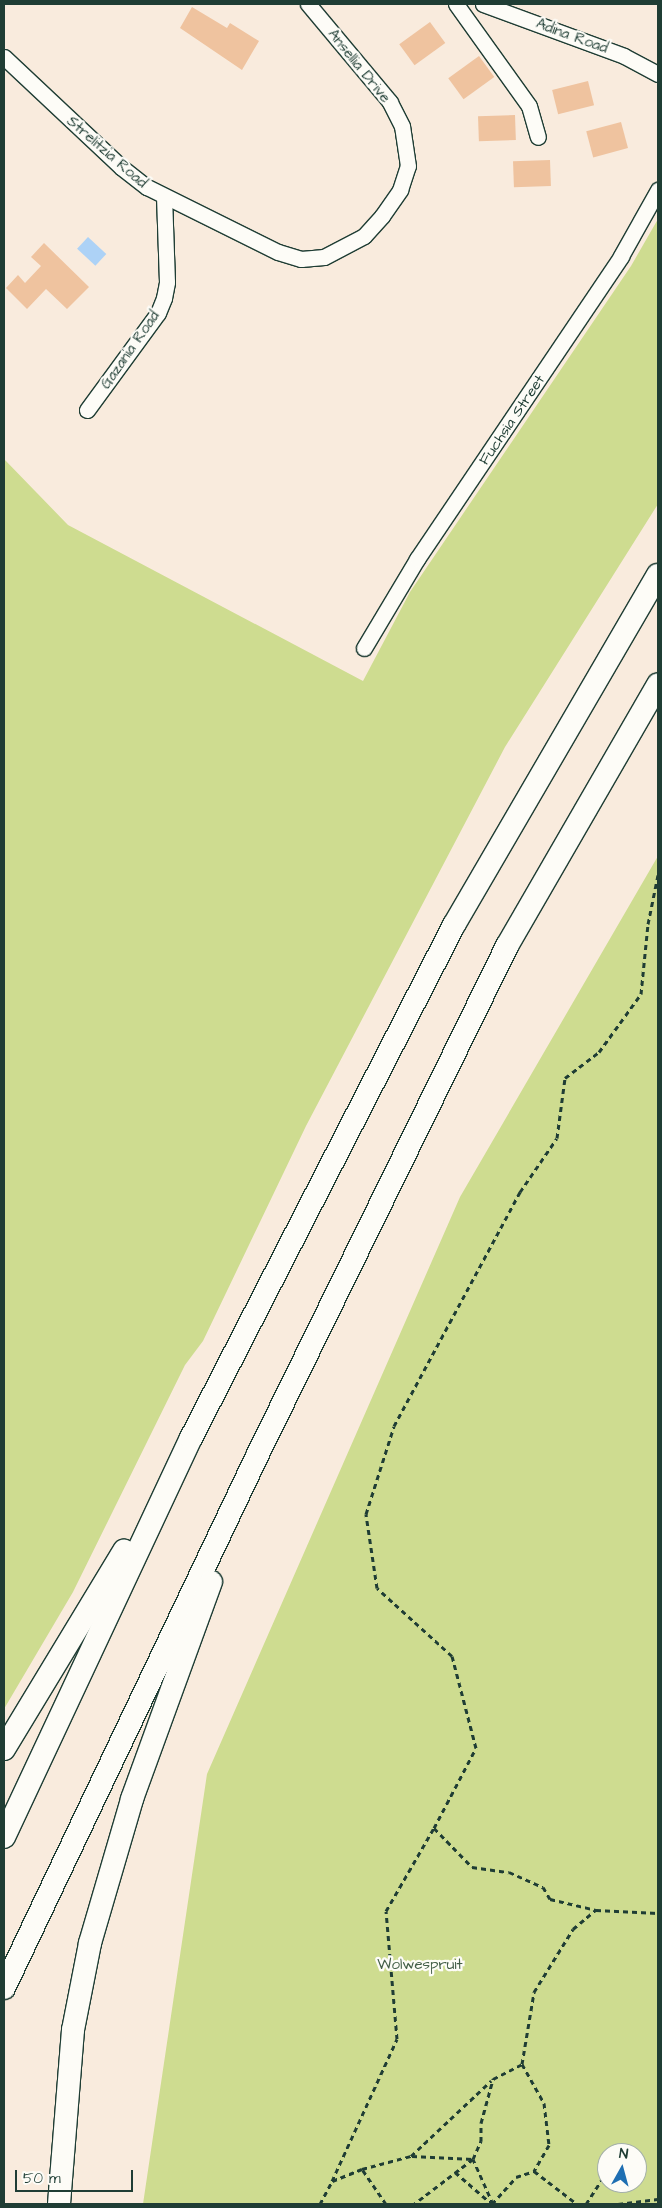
<!DOCTYPE html>
<style>
body{margin:0}
#map{position:relative;width:662px;height:2208px;overflow:hidden;background:#f9ebdd;font-family:"Architects Daughter",sans-serif}
div>[style]{position:absolute}
.green>*{inset:0;background:#cedc90}
.water>*{inset:0;background:#add2f6;transform-origin:0 0}
.building>*{inset:0;background:#efc39f;transform-origin:0 0}
.path>*{height:3px;margin-top:-1.5px;transform-origin:0;background:repeating-linear-gradient(90deg,#1f3d34 0 5px,transparent 0 9px)}
.roads{filter:drop-shadow(1px 0 #1f3d34) drop-shadow(-1px 0 #1f3d34) drop-shadow(0 1px #1f3d34) drop-shadow(0 -1px #1f3d34)}
.minor>*{height:15px;margin:-7.5px;padding:0 7.5px;transform-origin:7.5px;border-radius:7.5px;background:#fdfcf7}
.highway>*{height:22px;margin:-11px;padding:0 11px;transform-origin:11px;border-radius:11px;background:#fdfcf7}
span{translate:-50% -50%;white-space:nowrap;text-align:center;line-height:1.15;-webkit-text-stroke:4.5px #fdfcf7;paint-order:stroke}
.street-label{font-size:15px;color:#1f3d34}
.park-label{font-size:15px;color:#425d46}
.frame{position:absolute;inset:0;border:5px solid #1f3d34;pointer-events:none}
.north{position:absolute;left:597px;top:2143px;width:50px;height:50px;box-sizing:border-box;background:#fdfcf7;border:1px solid #a4b0a9;border-radius:50%;rotate:7deg;font-size:14px;font-weight:700;line-height:20px;text-align:center;color:#1f3d34}
.north::after{content:'';display:block;margin:auto;width:18px;height:22px;background:#1f6fb2;clip-path:polygon(50% 0,100% 100%,50% 72%,0 100%)}
.scale{position:absolute;left:15px;top:2170px;width:118px;height:22px;box-sizing:border-box;border:2px solid #1f3d34;border-top:0;padding-left:6px;font-size:15px;line-height:18px;white-space:nowrap;color:#1f3d34;-webkit-text-stroke:4px #fdfcf7;paint-order:stroke}
</style>
<div id="map">
<div class="green">
<div style="clip-path:polygon(658px 219px,658px 504px,505px 747px,306px 1126px,203px 1341px,185px 1365px,73px 1592px,4px 1709px,4px 459px,68px 525px,363px 681px,410px 592px,631px 266px)"></div>
<div style="clip-path:polygon(evenodd,658px 856px,658px 2204px,143px 2204px,207px 1774px,460px 1197px,658px 856px,607px 2153px,637px 2153px,637px 2183px,607px 2183px,607px 2153px)"></div>
</div>
<div class="water">
<div style="left:88px;top:237px;width:25px;height:16px;rotate:43deg"></div>
</div>
<div class="building">
<div style="clip-path:polygon(192px 7px,227px 28px,230px 23px,259px 41px,242px 70px,180px 28px)"></div>
<div style="left:430px;top:22px;width:26px;height:38px;rotate:54deg"></div>
<div style="left:479px;top:56px;width:26px;height:38px;rotate:54deg"></div>
<div style="left:588px;top:81px;width:25px;height:37px;rotate:76deg"></div>
<div style="left:515px;top:115px;width:25px;height:37px;rotate:88deg"></div>
<div style="left:621px;top:122px;width:27px;height:36px;rotate:75deg"></div>
<div style="left:550px;top:160px;width:26px;height:37px;rotate:88deg"></div>
<div style="clip-path:polygon(44px 243px,89px 287px,67px 309px,46px 289px,27px 309px,6px 288px,18px 275px,25px 283px,41px 266px,31px 257px)"></div>
</div>
<div class="path">
<div style="left:434px;top:1828px;width:90px;rotate:-62.3deg"></div>
<div style="left:476px;top:1748px;width:95px;rotate:-104.6deg"></div>
<div style="left:452px;top:1656px;width:101px;rotate:-137.8deg"></div>
<div style="left:377px;top:1588px;width:75px;rotate:-98.5deg"></div>
<div style="left:366px;top:1514px;width:92px;rotate:-72.3deg"></div>
<div style="left:394px;top:1426px;width:266px;rotate:-61.7deg"></div>
<div style="left:520px;top:1192px;width:65px;rotate:-55.6deg"></div>
<div style="left:557px;top:1138px;width:61px;rotate:-82.4deg"></div>
<div style="left:565px;top:1078px;width:43px;rotate:-37.4deg"></div>
<div style="left:599px;top:1052px;width:72px;rotate:-54.1deg"></div>
<div style="left:641px;top:994px;width:70px;rotate:-84.3deg"></div>
<div style="left:648px;top:924px;width:50px;rotate:-78.5deg"></div>
<div style="left:522px;top:2064px;width:45px;rotate:60.6deg"></div>
<div style="left:544px;top:2103px;width:42px;rotate:83.2deg"></div>
<div style="left:549px;top:2145px;width:30px;rotate:120deg"></div>
<div style="left:412px;top:2156px;width:61px;rotate:2.8deg"></div>
<div style="left:473px;top:2159px;width:74px;rotate:142.7deg"></div>
<div style="left:362px;top:2169px;width:32px;rotate:158deg"></div>
<div style="left:332px;top:2181px;width:156px;rotate:-65.4deg"></div>
<div style="left:397px;top:2039px;width:128px;rotate:-94.9deg"></div>
<div style="left:386px;top:1911px;width:96px;rotate:-60deg"></div>
<div style="left:434px;top:1828px;width:54px;rotate:45.7deg"></div>
<div style="left:472px;top:1867px;width:37px;rotate:8deg"></div>
<div style="left:509px;top:1872px;width:37px;rotate:24deg"></div>
<div style="left:543px;top:1887px;width:14px;rotate:60deg"></div>
<div style="left:550px;top:1899px;width:47px;rotate:13.4deg"></div>
<div style="left:455px;top:2172px;width:49px;rotate:40.9deg"></div>
<div style="left:492px;top:2204px;width:36px;rotate:-48deg"></div>
<div style="left:516px;top:2177px;width:19px;rotate:-18deg"></div>
<div style="left:534px;top:2171px;width:54px;rotate:37.5deg"></div>
<div style="left:320px;top:2204px;width:26px;rotate:-62deg"></div>
<div style="left:386px;top:2204px;width:42px;rotate:-124.4deg"></div>
<div style="left:362px;top:2169px;width:51px;rotate:-14.9deg"></div>
<div style="left:411px;top:2156px;width:110px;rotate:-43.2deg"></div>
<div style="left:493px;top:2204px;width:49px;rotate:-114deg"></div>
<div style="left:473px;top:2159px;width:20px;rotate:-66deg"></div>
<div style="left:481px;top:2141px;width:18px;rotate:-90deg"></div>
<div style="left:481px;top:2123px;width:46px;rotate:-74.7deg"></div>
<div style="left:493px;top:2079px;width:33px;rotate:-27deg"></div>
<div style="left:522px;top:2064px;width:73px;rotate:-80.5deg"></div>
<div style="left:534px;top:1992px;width:74px;rotate:-58.2deg"></div>
<div style="left:573px;top:1929px;width:30px;rotate:-40deg"></div>
<div style="left:596px;top:1910px;width:62px;rotate:2.8deg"></div>
<div style="left:586px;top:2204px;width:38px;rotate:-57deg"></div>
<div style="left:618px;top:2204px;width:40px;rotate:-7.1deg"></div>
</div>
<div class="roads">
<div class="minor">
<div style="left:456px;top:4px;width:125px;rotate:54.4deg"></div>
<div style="left:529px;top:106px;width:32px;rotate:74deg"></div>
<div style="left:483px;top:4px;width:150px;rotate:20.2deg"></div>
<div style="left:624px;top:56px;width:38px;rotate:28deg"></div>
<div style="left:4px;top:57px;width:161px;rotate:43.2deg"></div>
<div style="left:121px;top:167px;width:33px;rotate:38deg"></div>
<div style="left:147px;top:187px;width:146px;rotate:26.4deg"></div>
<div style="left:278px;top:252px;width:24px;rotate:17deg"></div>
<div style="left:301px;top:259px;width:23px;rotate:-5deg"></div>
<div style="left:324px;top:257px;width:45px;rotate:-27.7deg"></div>
<div style="left:364px;top:236px;width:27px;rotate:-48deg"></div>
<div style="left:382px;top:216px;width:32px;rotate:-55deg"></div>
<div style="left:400px;top:190px;width:25px;rotate:-72deg"></div>
<div style="left:408px;top:166px;width:40px;rotate:-98.5deg"></div>
<div style="left:402px;top:126px;width:27px;rotate:-117deg"></div>
<div style="left:390px;top:102px;width:128px;rotate:-129.9deg"></div>
<div style="left:87px;top:410px;width:120px;rotate:-53.8deg"></div>
<div style="left:158px;top:313px;width:16px;rotate:-68deg"></div>
<div style="left:164px;top:298px;width:16px;rotate:-79deg"></div>
<div style="left:167px;top:282px;width:85px;rotate:-92deg"></div>
<div style="left:364px;top:648px;width:104px;rotate:-59.2deg"></div>
<div style="left:417px;top:559px;width:365px;rotate:-56deg"></div>
<div style="left:621px;top:256px;width:76px;rotate:-60.7deg"></div>
</div>
<div class="highway">
<div style="left:4px;top:1749px;width:232px;rotate:-58.8deg"></div>
<div style="left:4px;top:1837px;width:441px;rotate:-64.9deg"></div>
<div style="left:191px;top:1438px;width:576px;rotate:-62.86deg"></div>
<div style="left:454px;top:925px;width:405px;rotate:-59.8deg"></div>
<div style="left:4px;top:1988px;width:591px;rotate:-64.56deg"></div>
<div style="left:258px;top:1454px;width:566px;rotate:-63.89deg"></div>
<div style="left:507px;top:946px;width:302px;rotate:-60deg"></div>
<div style="left:59px;top:2204px;width:175px;rotate:-85.4deg"></div>
<div style="left:73px;top:2030px;width:89px;rotate:-78.9deg"></div>
<div style="left:90px;top:1943px;width:150px;rotate:-73.7deg"></div>
<div style="left:132px;top:1799px;width:231px;rotate:-70deg"></div>
</div>
</div>
<div class="street-label">
<span style="left:572px;top:36px;rotate:20deg">Adina Road</span>
<span style="left:359px;top:66px;rotate:51deg">Ansellia Drive</span>
<span style="left:107px;top:152px;rotate:41deg">Strelitzia Road</span>
<span style="left:130px;top:350px;rotate:-55deg">Gazania Road</span>
<span style="left:512px;top:420px;rotate:-56deg">Fuchsia Street</span>
</div>
<div class="park-label">
<span style="left:420px;top:1965px">Wolwespruit</span>
</div>
<div class="frame"></div>
<div class="north">N</div>
<div class="scale">50 m</div>
</div>
